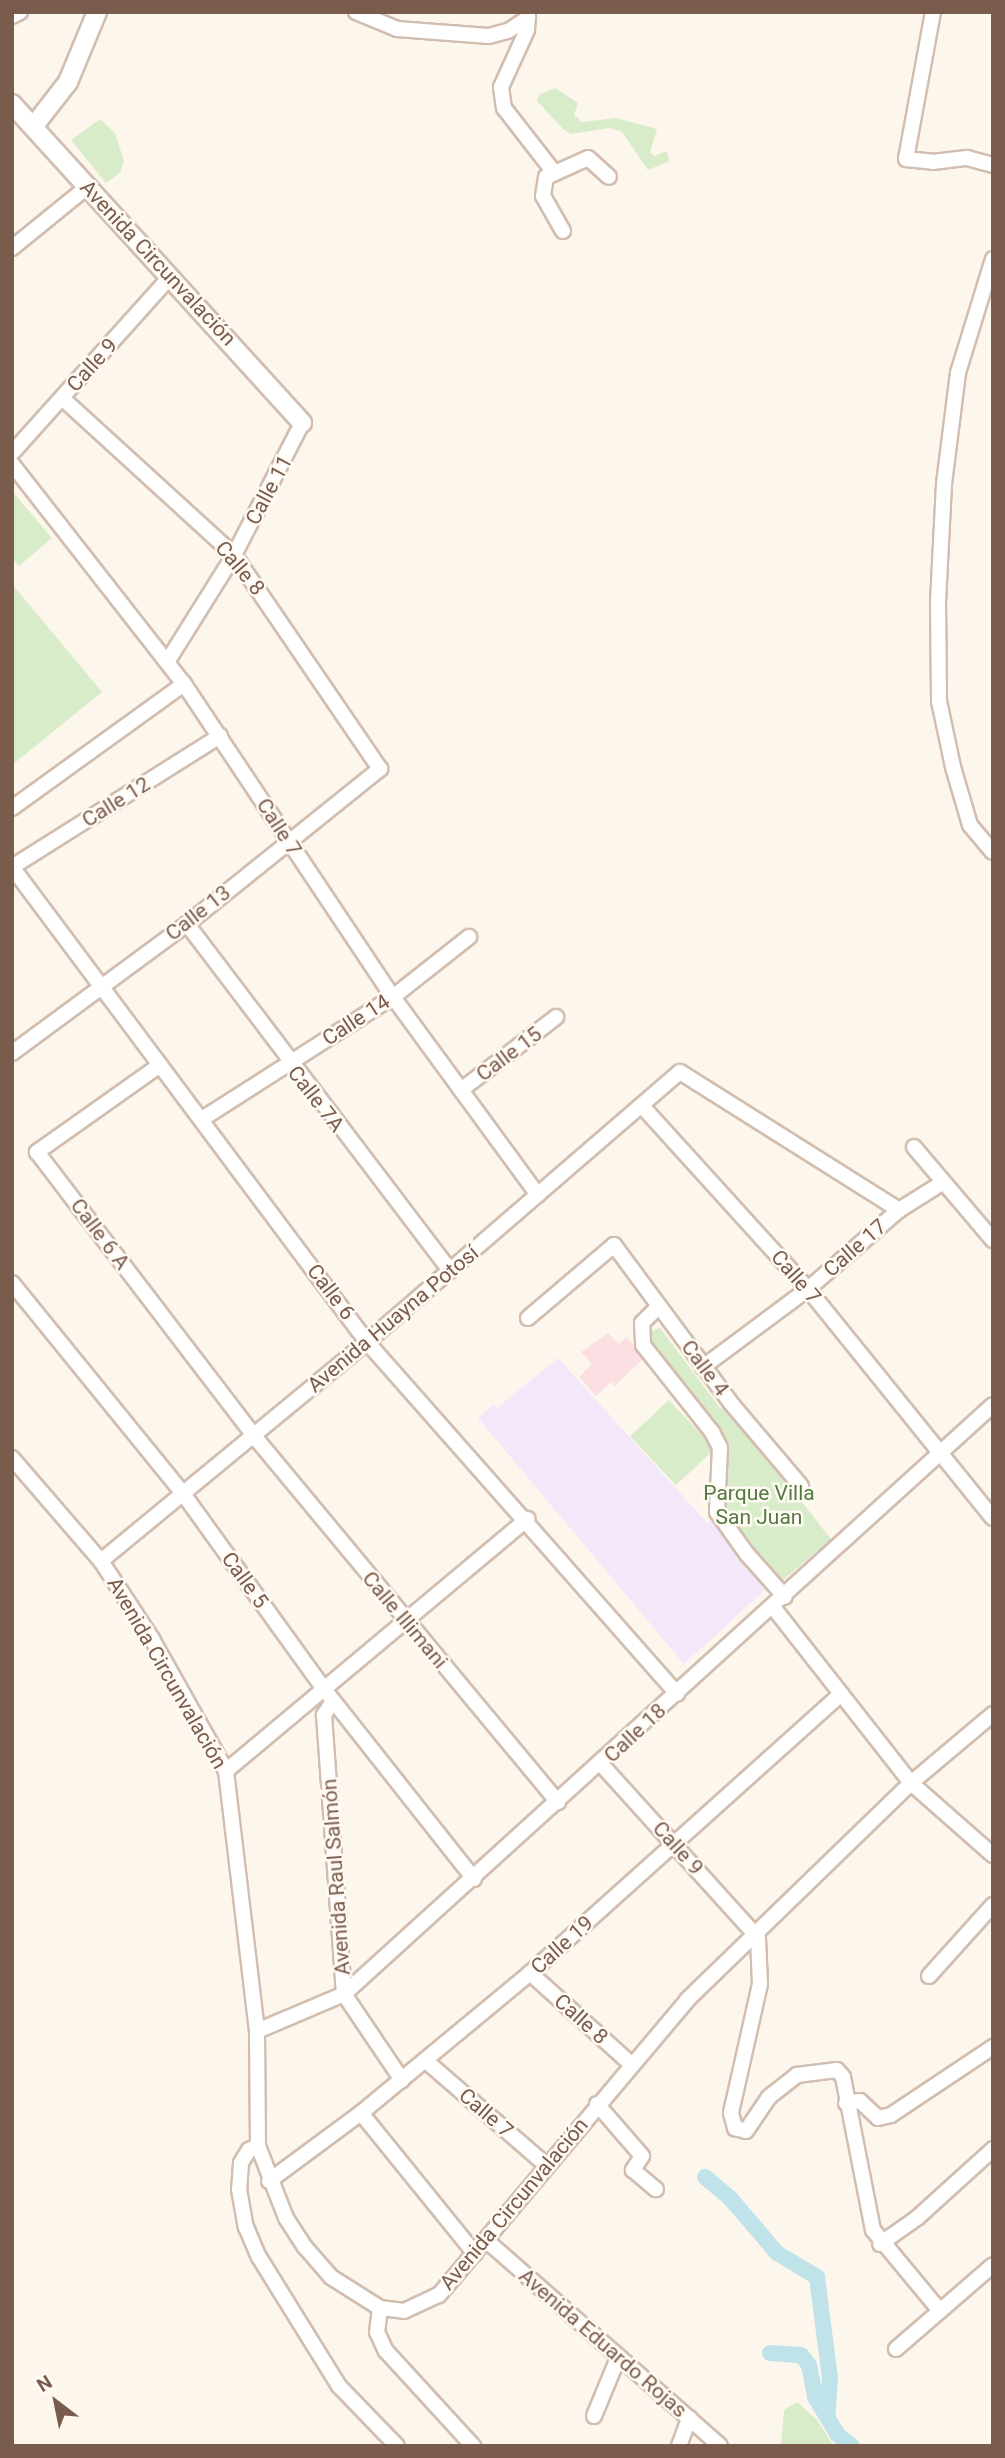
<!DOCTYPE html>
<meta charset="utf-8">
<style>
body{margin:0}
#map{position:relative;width:1005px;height:2458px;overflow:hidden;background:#fdf6ec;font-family:Roboto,sans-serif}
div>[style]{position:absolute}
.education>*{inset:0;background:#f3e8fa}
.medical>*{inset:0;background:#fbdfe3}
.green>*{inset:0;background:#d8ecc9;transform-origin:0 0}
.canal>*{height:16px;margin:-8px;padding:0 8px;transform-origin:8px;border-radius:8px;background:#bfe3e8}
.roads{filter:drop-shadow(2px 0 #d1beb0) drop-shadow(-2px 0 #d1beb0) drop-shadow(0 2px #d1beb0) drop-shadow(0 -2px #d1beb0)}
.minor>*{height:14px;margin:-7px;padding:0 7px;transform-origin:7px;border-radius:7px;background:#fff}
.tertiary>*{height:18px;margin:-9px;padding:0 9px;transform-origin:9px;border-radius:9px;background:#fff}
span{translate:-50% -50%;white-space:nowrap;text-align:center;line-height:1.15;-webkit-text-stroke:5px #fffaf3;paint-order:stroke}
.street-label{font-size:21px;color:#7a5c4d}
.park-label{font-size:21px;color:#537a41}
.frame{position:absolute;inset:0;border:14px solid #7a5c4d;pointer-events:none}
.north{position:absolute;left:21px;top:2367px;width:70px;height:70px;-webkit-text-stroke:5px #fffaf3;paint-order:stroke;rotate:328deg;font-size:19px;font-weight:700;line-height:28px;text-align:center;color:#7a5c4d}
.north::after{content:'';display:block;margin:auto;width:24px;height:32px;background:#7a5c4d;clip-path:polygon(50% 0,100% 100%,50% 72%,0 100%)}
</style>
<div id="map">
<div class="education">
<div style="clip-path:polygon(558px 1358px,708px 1524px,711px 1521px,767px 1588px,684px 1664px,478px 1418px,493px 1405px,497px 1408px)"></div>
</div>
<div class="medical">
<div style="clip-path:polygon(608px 1333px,619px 1344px,626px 1337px,645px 1357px,615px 1386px,611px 1382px,596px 1396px,579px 1377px,592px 1364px,581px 1352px)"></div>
</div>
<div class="green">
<div style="clip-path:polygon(555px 88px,578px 103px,574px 115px,582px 122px,616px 118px,657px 129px,650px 152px,654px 156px,667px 151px,669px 161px,648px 170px,622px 132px,610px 128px,571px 134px,563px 129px,537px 101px,539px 95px)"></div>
<div style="clip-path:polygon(100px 119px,115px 133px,124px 161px,120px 173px,106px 183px,71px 140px)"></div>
<div style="clip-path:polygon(12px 491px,52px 538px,19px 566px,12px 558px)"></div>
<div style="clip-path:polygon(12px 584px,102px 692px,12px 765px)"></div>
<div style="clip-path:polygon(660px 1328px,721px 1409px,726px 1406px,831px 1539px,782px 1581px,724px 1520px,724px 1454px,651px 1342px,651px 1331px)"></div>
<div style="left:669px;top:1400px;width:67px;height:53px;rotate:47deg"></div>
<div style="clip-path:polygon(797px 2402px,817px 2420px,834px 2446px,781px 2446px,784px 2410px)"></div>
</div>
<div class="canal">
<div style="left:705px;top:2177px;width:34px;rotate:40deg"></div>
<div style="left:731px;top:2199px;width:71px;rotate:49.6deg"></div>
<div style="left:777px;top:2253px;width:47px;rotate:31deg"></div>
<div style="left:817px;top:2277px;width:102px;rotate:82.7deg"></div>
<div style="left:830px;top:2378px;width:39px;rotate:94deg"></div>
<div style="left:770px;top:2353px;width:31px;rotate:4deg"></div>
<div style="left:801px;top:2355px;width:13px;rotate:51deg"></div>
<div style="left:809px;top:2365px;width:33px;rotate:79deg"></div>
<div style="left:815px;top:2397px;width:44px;rotate:58.8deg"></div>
<div style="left:838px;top:2435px;width:18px;rotate:38deg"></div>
</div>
<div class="roads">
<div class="minor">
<div style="left:356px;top:12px;width:44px;rotate:22.5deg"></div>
<div style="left:397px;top:29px;width:92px;rotate:4.4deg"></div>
<div style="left:489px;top:36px;width:20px;rotate:-15deg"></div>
<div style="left:508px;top:31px;width:24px;rotate:-33deg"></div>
<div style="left:528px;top:12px;width:18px;rotate:93deg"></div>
<div style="left:527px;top:30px;width:63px;rotate:114.5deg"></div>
<div style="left:501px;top:87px;width:21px;rotate:82deg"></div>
<div style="left:504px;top:108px;width:80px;rotate:52.1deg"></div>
<div style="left:933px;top:12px;width:149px;rotate:100.4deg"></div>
<div style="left:906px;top:159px;width:27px;rotate:6deg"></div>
<div style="left:933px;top:162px;width:34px;rotate:-7deg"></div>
<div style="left:967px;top:158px;width:27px;rotate:15deg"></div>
<div style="left:12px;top:16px;width:9px;rotate:-27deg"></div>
<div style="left:563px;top:231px;width:40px;rotate:-119.7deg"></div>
<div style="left:543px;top:196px;width:19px;rotate:-81deg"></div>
<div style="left:546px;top:177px;width:46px;rotate:-24.3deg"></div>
<div style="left:588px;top:158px;width:28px;rotate:42deg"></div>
<div style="left:12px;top:248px;width:97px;rotate:-39.1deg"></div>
<div style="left:993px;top:259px;width:119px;rotate:107.1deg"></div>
<div style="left:958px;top:373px;width:112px;rotate:97.2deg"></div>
<div style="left:944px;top:484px;width:118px;rotate:92.9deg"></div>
<div style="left:938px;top:602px;width:99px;rotate:89.4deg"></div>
<div style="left:939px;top:701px;width:67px;rotate:78deg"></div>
<div style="left:953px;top:767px;width:60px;rotate:73.7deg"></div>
<div style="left:970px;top:825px;width:35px;rotate:50deg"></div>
<div style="left:12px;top:453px;width:238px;rotate:-48.1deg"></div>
<div style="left:12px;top:464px;width:279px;rotate:52deg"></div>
<div style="left:184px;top:684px;width:376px;rotate:56.3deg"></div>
<div style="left:393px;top:997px;width:245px;rotate:53.8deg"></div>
<div style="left:167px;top:662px;width:126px;rotate:-57.9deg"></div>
<div style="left:234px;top:555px;width:148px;rotate:-62.7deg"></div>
<div style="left:12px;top:808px;width:212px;rotate:-35.8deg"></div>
<div style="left:12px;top:867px;width:593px;rotate:53.23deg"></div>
<div style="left:367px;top:1342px;width:469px;rotate:48.6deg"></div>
<div style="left:12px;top:867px;width:246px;rotate:-32.2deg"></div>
<div style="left:187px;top:924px;width:435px;rotate:52.8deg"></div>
<div style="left:12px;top:1053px;width:217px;rotate:-36.4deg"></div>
<div style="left:187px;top:924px;width:248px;rotate:-38.8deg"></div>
<div style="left:380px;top:769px;width:259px;rotate:-124.3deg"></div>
<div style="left:234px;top:555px;width:233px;rotate:-137.6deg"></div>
<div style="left:160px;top:1065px;width:151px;rotate:144.7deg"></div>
<div style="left:37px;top:1152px;width:357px;rotate:52.6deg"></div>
<div style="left:254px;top:1436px;width:476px;rotate:50.3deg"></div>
<div style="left:461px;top:1090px;width:120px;rotate:-37.5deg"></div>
<div style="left:642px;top:1106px;width:247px;rotate:47.8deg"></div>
<div style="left:808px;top:1289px;width:294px;rotate:51.1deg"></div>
<div style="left:202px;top:1119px;width:227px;rotate:-32.6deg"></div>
<div style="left:393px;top:997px;width:97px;rotate:-38.3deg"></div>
<div style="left:914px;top:1147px;width:122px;rotate:49.7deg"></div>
<div style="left:12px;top:1283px;width:273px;rotate:50.9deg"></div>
<div style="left:184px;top:1495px;width:239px;rotate:54.2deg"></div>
<div style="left:324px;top:1689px;width:242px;rotate:51.7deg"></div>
<div style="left:659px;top:1306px;width:24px;rotate:135deg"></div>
<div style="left:642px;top:1323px;width:22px;rotate:87deg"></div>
<div style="left:643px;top:1345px;width:111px;rotate:51.6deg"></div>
<div style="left:712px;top:1432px;width:18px;rotate:63deg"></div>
<div style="left:720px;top:1448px;width:64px;rotate:92.7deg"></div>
<div style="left:717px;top:1512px;width:52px;rotate:54.5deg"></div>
<div style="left:747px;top:1554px;width:57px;rotate:48.5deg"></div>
<div style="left:528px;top:1318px;width:113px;rotate:-40.3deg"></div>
<div style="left:614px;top:1245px;width:195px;rotate:53.5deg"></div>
<div style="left:730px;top:1402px;width:110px;rotate:49.8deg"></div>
<div style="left:703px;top:1367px;width:131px;rotate:-36.6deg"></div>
<div style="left:808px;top:1289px;width:121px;rotate:-41deg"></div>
<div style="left:899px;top:1210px;width:51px;rotate:-32.1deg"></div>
<div style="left:12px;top:1458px;width:136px;rotate:49.2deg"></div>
<div style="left:101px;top:1561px;width:93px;rotate:56.8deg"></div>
<div style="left:152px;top:1639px;width:151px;rotate:60.7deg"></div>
<div style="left:226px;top:1771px;width:262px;rotate:83.2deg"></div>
<div style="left:257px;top:2031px;width:115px;rotate:89.5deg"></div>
<div style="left:258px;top:2146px;width:77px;rotate:68.7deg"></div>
<div style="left:286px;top:2218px;width:35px;rotate:57deg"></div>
<div style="left:305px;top:2247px;width:40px;rotate:49deg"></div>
<div style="left:331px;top:2277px;width:58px;rotate:32.3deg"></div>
<div style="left:380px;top:2308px;width:24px;rotate:7deg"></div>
<div style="left:404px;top:2311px;width:38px;rotate:-25deg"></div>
<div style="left:439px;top:2295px;width:385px;rotate:-49.9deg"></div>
<div style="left:687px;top:2000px;width:312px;rotate:-44.1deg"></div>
<div style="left:911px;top:1783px;width:107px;rotate:-40.1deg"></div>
<div style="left:101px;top:1561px;width:345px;rotate:-39.5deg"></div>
<div style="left:367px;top:1342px;width:413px;rotate:-40.8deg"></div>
<div style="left:680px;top:1072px;width:259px;rotate:32.2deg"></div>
<div style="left:773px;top:1607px;width:224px;rotate:51.9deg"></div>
<div style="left:911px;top:1783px;width:109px;rotate:41.3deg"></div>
<div style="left:333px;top:1701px;width:17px;rotate:123deg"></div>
<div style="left:324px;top:1715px;width:280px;rotate:85.9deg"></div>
<div style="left:344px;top:1994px;width:104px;rotate:56deg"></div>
<div style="left:601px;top:1764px;width:234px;rotate:47.9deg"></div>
<div style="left:758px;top:1938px;width:46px;rotate:87.5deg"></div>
<div style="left:760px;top:1984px;width:132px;rotate:102.7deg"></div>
<div style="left:731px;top:2113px;width:16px;rotate:75deg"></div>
<div style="left:735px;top:2128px;width:11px;rotate:15deg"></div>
<div style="left:746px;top:2131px;width:41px;rotate:-55.9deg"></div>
<div style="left:769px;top:2097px;width:36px;rotate:-38deg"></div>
<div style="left:797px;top:2075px;width:40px;rotate:-7.1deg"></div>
<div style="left:837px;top:2070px;width:9px;rotate:49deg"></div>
<div style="left:843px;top:2077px;width:156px;rotate:78.9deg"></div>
<div style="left:873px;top:2230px;width:105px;rotate:50.4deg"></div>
<div style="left:226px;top:1771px;width:393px;rotate:-39.9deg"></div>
<div style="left:530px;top:1973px;width:136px;rotate:42deg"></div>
<div style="left:929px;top:1976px;width:96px;rotate:-48deg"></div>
<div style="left:257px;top:2031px;width:95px;rotate:-23deg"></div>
<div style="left:344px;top:1994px;width:876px;rotate:-42.23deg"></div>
<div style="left:426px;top:2061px;width:159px;rotate:40.9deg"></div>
<div style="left:846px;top:2103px;width:14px;rotate:-8deg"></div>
<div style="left:860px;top:2101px;width:25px;rotate:43deg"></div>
<div style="left:878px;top:2118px;width:13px;rotate:-13deg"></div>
<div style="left:891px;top:2115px;width:123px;rotate:-33.7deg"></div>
<div style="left:597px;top:2104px;width:69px;rotate:49.1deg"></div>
<div style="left:642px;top:2156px;width:17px;rotate:123deg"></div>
<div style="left:633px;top:2170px;width:30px;rotate:40deg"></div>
<div style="left:361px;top:2113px;width:181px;rotate:51deg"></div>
<div style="left:258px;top:2146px;width:10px;rotate:156deg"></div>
<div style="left:249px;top:2150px;width:15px;rotate:122deg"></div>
<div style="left:241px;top:2163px;width:26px;rotate:94deg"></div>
<div style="left:239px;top:2189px;width:39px;rotate:80deg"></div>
<div style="left:246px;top:2227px;width:33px;rotate:67deg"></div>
<div style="left:259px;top:2257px;width:152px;rotate:58.2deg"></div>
<div style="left:339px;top:2386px;width:83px;rotate:46deg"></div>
<div style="left:269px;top:2181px;width:114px;rotate:-36.5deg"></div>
<div style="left:361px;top:2113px;width:219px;rotate:-39.6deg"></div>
<div style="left:530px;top:1973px;width:418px;rotate:-41.9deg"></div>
<div style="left:487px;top:2241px;width:310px;rotate:41.3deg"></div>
<div style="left:880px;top:2244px;width:45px;rotate:-35.1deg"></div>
<div style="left:917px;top:2218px;width:103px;rotate:-42.2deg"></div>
<div style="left:380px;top:2308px;width:24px;rotate:97deg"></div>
<div style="left:377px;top:2332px;width:21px;rotate:65deg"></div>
<div style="left:386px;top:2351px;width:129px;rotate:47.5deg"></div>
<div style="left:896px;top:2349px;width:128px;rotate:-40.9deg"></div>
<div style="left:594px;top:2416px;width:63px;rotate:-67.5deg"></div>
<div style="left:679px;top:2446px;width:30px;rotate:-70deg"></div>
</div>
<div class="tertiary">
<div style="left:12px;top:104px;width:431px;rotate:47.7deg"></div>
<div style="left:33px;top:127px;width:57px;rotate:-52.1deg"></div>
<div style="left:68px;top:82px;width:76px;rotate:-67.5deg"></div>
</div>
</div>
<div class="street-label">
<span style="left:158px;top:263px;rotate:47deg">Avenida Circunvalación</span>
<span style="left:92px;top:365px;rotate:-48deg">Calle 9</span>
<span style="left:269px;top:490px;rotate:-62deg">Calle 11</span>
<span style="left:240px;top:568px;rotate:50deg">Calle 8</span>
<span style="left:116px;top:802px;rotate:-32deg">Calle 12</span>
<span style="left:279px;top:827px;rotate:57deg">Calle 7</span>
<span style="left:198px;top:913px;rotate:-38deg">Calle 13</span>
<span style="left:356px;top:1020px;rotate:-33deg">Calle 14</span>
<span style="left:509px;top:1054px;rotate:-37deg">Calle 15</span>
<span style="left:316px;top:1099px;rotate:52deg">Calle 7A</span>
<span style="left:100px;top:1234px;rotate:53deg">Calle 6 A</span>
<span style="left:855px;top:1248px;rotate:-41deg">Calle 17</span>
<span style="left:796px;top:1277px;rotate:49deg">Calle 7</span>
<span style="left:331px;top:1292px;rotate:53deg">Calle 6</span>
<span style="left:393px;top:1319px;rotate:-40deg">Avenida Huayna Potosí</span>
<span style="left:705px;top:1368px;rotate:53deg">Calle 4</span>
<span style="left:245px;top:1580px;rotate:54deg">Calle 5</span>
<span style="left:405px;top:1620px;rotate:50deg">Calle Illimani</span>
<span style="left:167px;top:1673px;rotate:60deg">Avenida Circunvalación</span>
<span style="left:635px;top:1733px;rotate:-43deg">Calle 18</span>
<span style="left:678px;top:1848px;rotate:48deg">Calle 9</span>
<span style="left:336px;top:1877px;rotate:-94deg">Avenida Raul Salmón</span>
<span style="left:562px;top:1945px;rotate:-42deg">Calle 19</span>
<span style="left:581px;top:2019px;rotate:42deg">Calle 8</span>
<span style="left:486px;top:2113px;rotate:41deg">Calle 7</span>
<span style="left:514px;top:2204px;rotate:-50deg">Avenida Circunvalación</span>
<span style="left:603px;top:2343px;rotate:41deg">Avenida Eduardo Rojas</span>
</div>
<div class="park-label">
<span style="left:759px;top:1505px">Parque Villa<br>San Juan</span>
</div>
<div class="frame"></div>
<div class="north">N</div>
</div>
